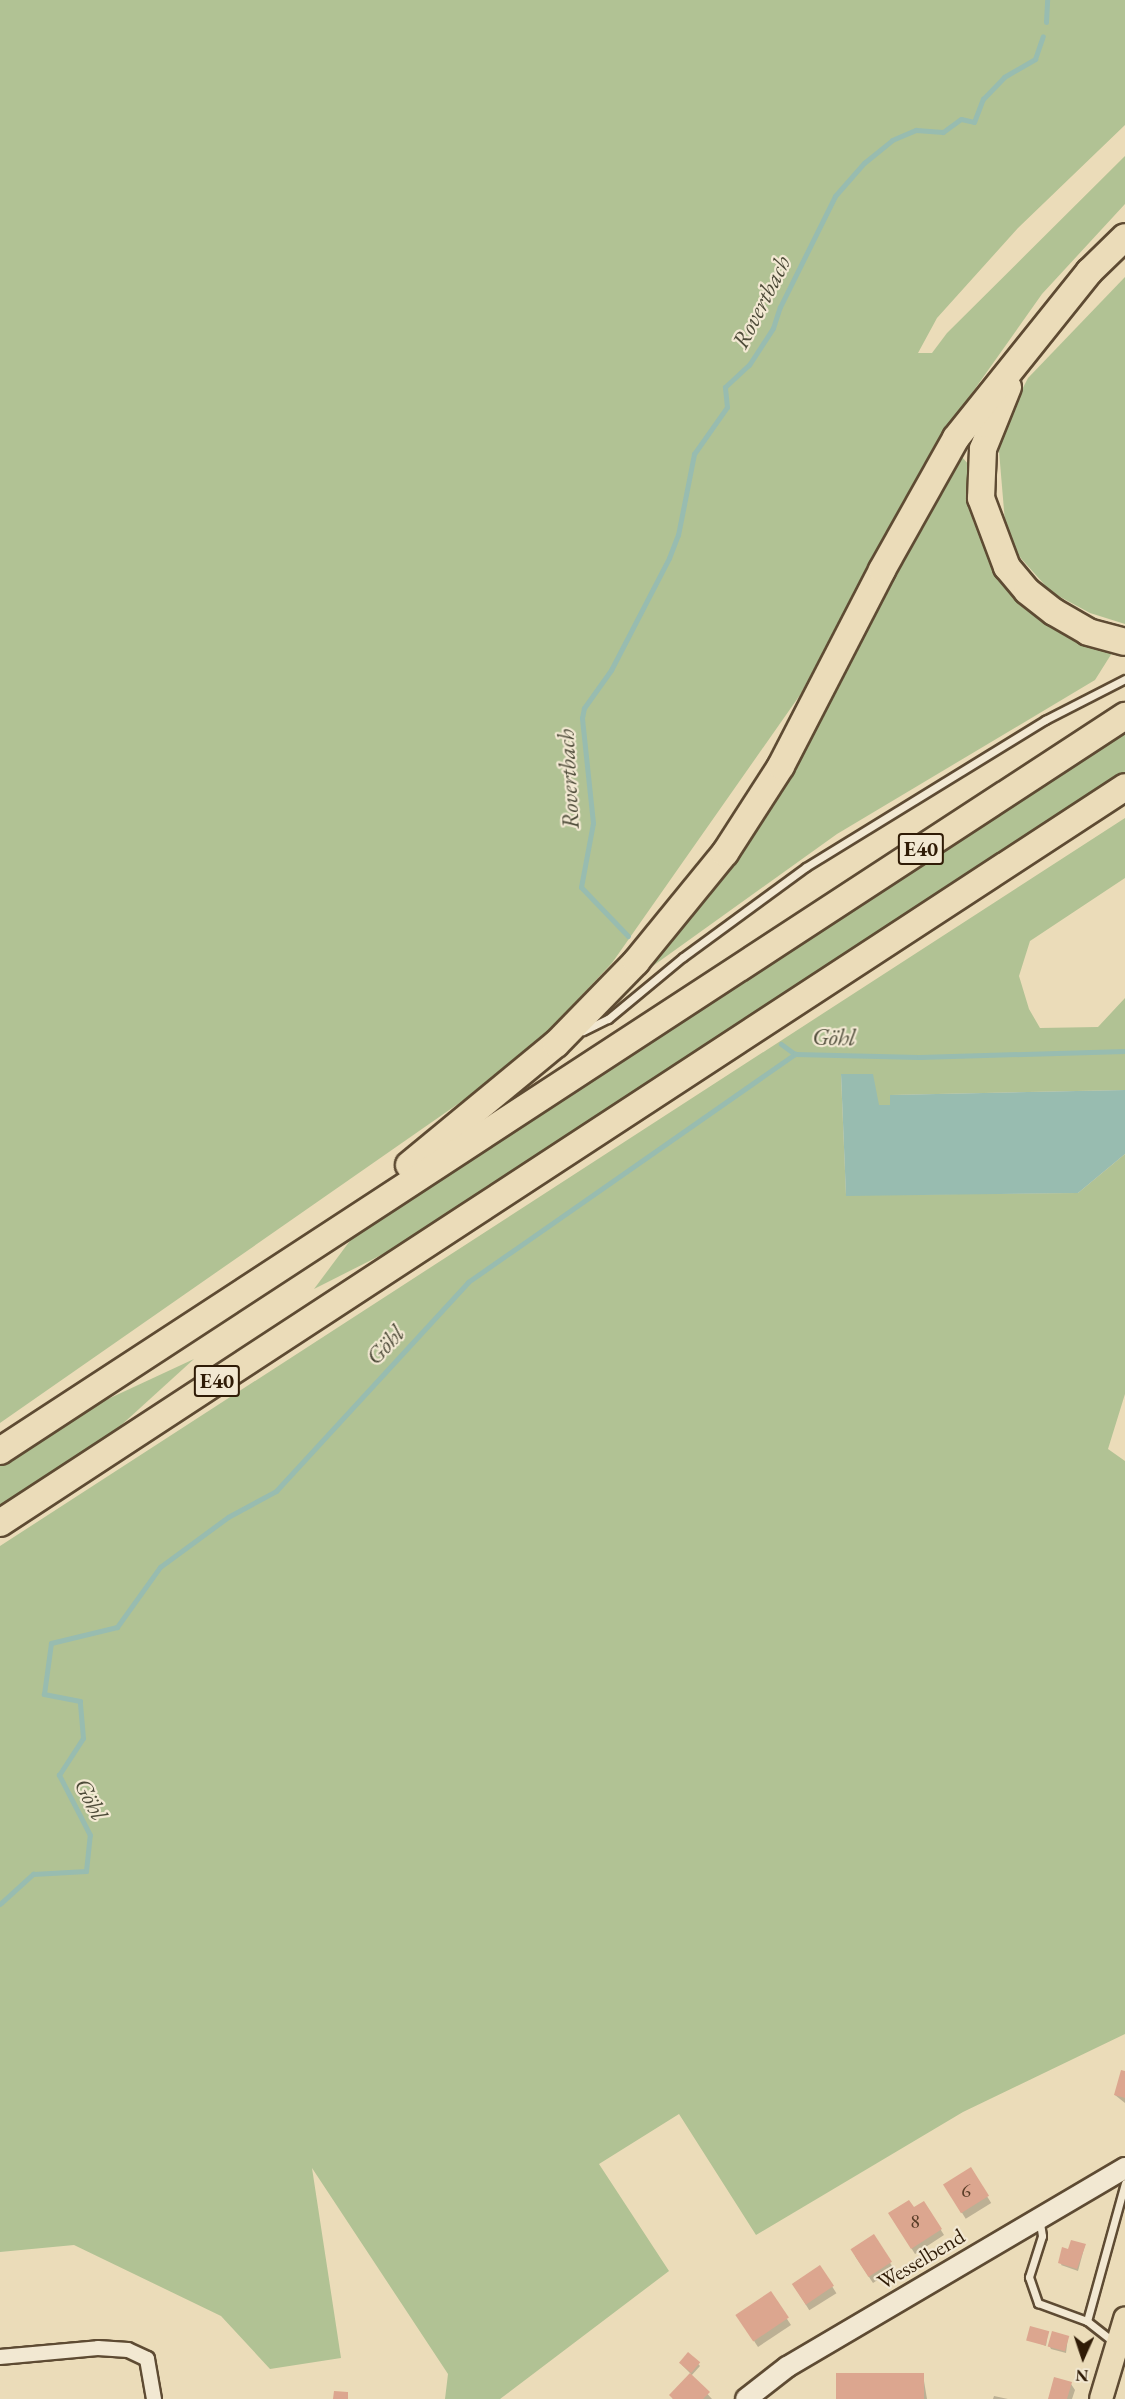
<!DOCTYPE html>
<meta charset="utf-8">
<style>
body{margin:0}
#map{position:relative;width:1125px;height:2399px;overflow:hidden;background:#ebdcb9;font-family:"EB Garamond",serif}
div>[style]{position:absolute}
.green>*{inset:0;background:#b1c294}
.water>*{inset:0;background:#98bcb0}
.shadow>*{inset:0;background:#0003;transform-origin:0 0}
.stream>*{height:5px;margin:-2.5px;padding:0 2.5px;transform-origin:2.5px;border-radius:2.5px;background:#98bcb0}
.building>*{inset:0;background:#dca68f;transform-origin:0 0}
.roads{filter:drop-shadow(2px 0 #5e4b33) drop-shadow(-2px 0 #5e4b33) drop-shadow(0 2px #5e4b33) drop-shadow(0 -2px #5e4b33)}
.lane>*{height:7px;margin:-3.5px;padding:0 3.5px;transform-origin:3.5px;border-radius:3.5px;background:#f2e8d2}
.street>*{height:14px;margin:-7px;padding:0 7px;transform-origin:7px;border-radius:7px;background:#f2e8d2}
.secondary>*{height:20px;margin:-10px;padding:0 10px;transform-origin:10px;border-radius:10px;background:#f2e8d2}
.primary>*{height:22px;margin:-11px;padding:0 11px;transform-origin:11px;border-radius:11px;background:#ebdcb9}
.highway>*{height:26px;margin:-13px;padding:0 13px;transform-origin:13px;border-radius:13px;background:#ebdcb9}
span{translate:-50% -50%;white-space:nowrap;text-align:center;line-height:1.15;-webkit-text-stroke:4.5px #f2e8d2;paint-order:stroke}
.number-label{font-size:20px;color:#5a3e28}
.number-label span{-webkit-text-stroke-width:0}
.shield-label span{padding:2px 4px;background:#f2e8d2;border:2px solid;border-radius:4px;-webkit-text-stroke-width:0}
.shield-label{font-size:21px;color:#2f1b06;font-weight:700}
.street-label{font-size:22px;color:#2f1b06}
.water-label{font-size:24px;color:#4e4b39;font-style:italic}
.north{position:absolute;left:1053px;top:2327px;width:60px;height:60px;-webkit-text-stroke:4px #f2e8d2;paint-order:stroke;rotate:183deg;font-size:16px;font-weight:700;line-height:24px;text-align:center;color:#2f1b06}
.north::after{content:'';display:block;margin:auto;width:21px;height:27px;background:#2f1b06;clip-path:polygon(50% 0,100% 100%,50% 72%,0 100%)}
</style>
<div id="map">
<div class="green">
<div style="clip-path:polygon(0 0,1125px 0,1125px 125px,1018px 228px,937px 318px,918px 353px,932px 353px,947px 333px,1125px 156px,1125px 204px,1042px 294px,933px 448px,800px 695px,612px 963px,551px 1028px,488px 1083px,0 1423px)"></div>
<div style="clip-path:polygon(1125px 277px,1125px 624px,1090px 613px,1051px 592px,1018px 555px,1005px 522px,999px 451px,1009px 415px,1028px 378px)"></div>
<div style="clip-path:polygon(961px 456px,970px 466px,973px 521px,995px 565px,1025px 606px,1076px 642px,1112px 653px,1095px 680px,837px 834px,650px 968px,730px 860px)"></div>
<div style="clip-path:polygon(1125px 729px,1125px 773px,405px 1243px,314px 1289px,361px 1226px)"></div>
<div style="clip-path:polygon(1125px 818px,1125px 878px,1030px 941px,1019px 976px,1029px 1009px,1040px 1028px,1098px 1027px,1125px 998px,1125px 1090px,891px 1095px,890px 1105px,878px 1105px,841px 1075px,846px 1195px,1078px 1193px,1125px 1154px,1125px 1394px,1108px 1449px,1125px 1461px,1125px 2034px,963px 2112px,756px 2235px,679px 2114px,599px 2164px,669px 2271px,500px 2399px,445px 2399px,448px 2374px,312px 2168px,341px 2358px,270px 2369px,221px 2316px,74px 2245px,0 2252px,0 1546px)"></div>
<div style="clip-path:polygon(194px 1359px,106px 1439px,0 1510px,0 1464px,80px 1412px)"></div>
</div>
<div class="water">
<div style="clip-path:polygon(841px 1074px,873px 1074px,879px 1105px,890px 1105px,890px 1095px,1125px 1090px,1125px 1154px,1078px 1193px,846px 1196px)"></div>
</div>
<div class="shadow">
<div style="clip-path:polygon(1125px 2072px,1125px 2103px,1115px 2095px)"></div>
<div style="left:970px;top:2169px;width:40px;height:30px;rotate:58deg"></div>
<div style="clip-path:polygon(924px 2203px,944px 2235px,915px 2254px,890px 2214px,913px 2209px)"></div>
<div style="clip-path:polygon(873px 2236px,894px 2269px,873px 2283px,855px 2256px)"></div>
<div style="clip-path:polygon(1085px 2245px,1078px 2271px,1061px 2265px,1069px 2250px)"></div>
<div style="left:820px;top:2267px;width:31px;height:32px;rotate:58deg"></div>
<div style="clip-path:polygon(787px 2319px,791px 2325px,758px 2347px,741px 2321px)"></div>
<div style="clip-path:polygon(1048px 2332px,1046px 2346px,1028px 2339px)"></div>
<div style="clip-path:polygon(1068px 2337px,1066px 2353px,1051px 2349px,1050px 2347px)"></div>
<div style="clip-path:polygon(689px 2354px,700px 2366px,691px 2376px,712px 2399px,673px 2399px,671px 2395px,691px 2374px,682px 2365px)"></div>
<div style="clip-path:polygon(923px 2375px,927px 2399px,838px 2399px)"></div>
<div style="clip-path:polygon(1071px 2384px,1075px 2390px,1072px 2399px,1049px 2399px)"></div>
<div style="clip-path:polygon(994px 2396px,1008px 2399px,993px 2399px)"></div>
</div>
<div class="stream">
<div style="left:1046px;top:22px;width:22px;rotate:-87deg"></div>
<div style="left:628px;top:936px;width:68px;rotate:-133.8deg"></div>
<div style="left:581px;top:887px;width:65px;rotate:-79.4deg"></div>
<div style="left:593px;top:823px;width:106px;rotate:-96deg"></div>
<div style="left:582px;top:718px;width:10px;rotate:-79deg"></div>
<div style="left:584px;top:708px;width:47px;rotate:-54.6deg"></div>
<div style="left:611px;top:670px;width:126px;rotate:-62.6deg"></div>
<div style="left:669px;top:558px;width:25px;rotate:-69deg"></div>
<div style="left:678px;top:535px;width:83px;rotate:-78.8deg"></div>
<div style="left:694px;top:454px;width:57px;rotate:-54.9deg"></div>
<div style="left:727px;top:407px;width:20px;rotate:-96deg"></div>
<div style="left:725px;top:387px;width:33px;rotate:-43deg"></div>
<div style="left:749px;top:365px;width:44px;rotate:-57deg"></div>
<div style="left:773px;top:328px;width:22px;rotate:-72deg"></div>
<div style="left:780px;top:307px;width:124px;rotate:-63.6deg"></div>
<div style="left:835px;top:196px;width:44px;rotate:-48.7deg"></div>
<div style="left:864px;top:163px;width:36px;rotate:-39deg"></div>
<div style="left:892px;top:140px;width:26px;rotate:-23deg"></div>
<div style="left:916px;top:130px;width:27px;rotate:4deg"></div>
<div style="left:943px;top:132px;width:22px;rotate:-36deg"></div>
<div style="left:961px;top:119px;width:13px;rotate:13deg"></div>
<div style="left:974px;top:122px;width:25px;rotate:-69deg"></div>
<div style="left:983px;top:99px;width:30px;rotate:-46deg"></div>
<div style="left:1004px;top:77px;width:36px;rotate:-30deg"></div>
<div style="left:1035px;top:59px;width:24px;rotate:-71deg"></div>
<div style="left:781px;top:1044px;width:17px;rotate:36deg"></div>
<div style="left:0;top:1904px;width:45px;rotate:-42.3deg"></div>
<div style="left:33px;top:1874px;width:53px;rotate:-3.2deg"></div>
<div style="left:86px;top:1871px;width:36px;rotate:-84deg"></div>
<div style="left:90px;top:1835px;width:68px;rotate:-117.3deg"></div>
<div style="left:59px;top:1775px;width:44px;rotate:-57deg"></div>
<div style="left:83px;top:1738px;width:37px;rotate:-95deg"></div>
<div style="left:80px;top:1701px;width:37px;rotate:-169deg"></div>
<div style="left:44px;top:1694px;width:51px;rotate:-82.2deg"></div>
<div style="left:51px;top:1643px;width:68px;rotate:-13.6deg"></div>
<div style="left:117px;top:1627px;width:74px;rotate:-54.4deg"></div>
<div style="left:160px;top:1567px;width:84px;rotate:-36.3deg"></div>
<div style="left:228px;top:1517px;width:55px;rotate:-28.4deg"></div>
<div style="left:276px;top:1491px;width:284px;rotate:-47.4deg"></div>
<div style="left:468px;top:1282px;width:399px;rotate:-34.9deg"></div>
<div style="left:795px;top:1054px;width:124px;rotate:1.4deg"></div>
<div style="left:919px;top:1057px;width:206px;rotate:-1.7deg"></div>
</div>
<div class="building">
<div style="clip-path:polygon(1121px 2070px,1125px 2071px,1125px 2098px,1114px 2095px)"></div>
<div style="left:971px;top:2167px;width:34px;height:33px;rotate:58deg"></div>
<div style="clip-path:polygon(909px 2200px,914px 2207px,924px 2201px,942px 2229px,911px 2249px,888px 2213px)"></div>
<div style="left:874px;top:2234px;width:33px;height:28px;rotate:57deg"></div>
<div style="clip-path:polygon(1071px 2240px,1086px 2244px,1077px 2269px,1058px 2263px,1062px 2247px,1068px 2249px)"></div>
<div style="left:820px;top:2265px;width:25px;height:34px;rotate:56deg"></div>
<div style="left:771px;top:2291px;width:32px;height:43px;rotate:56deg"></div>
<div style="left:1030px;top:2326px;width:20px;height:15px;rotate:15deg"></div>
<div style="left:1052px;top:2331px;width:18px;height:16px;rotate:16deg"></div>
<div style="left:688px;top:2352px;width:16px;height:14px;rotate:40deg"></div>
<div style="clip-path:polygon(690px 2373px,710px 2392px,703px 2399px,673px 2399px,669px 2395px)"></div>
<div style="left:924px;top:2373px;width:26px;height:88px;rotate:90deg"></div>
<div style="clip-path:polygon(1054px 2377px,1072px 2382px,1067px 2399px,1048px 2399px)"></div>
<div style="clip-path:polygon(334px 2391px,348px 2392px,348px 2399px,333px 2399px)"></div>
</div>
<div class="roads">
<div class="lane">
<div style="left:583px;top:1031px;width:28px;rotate:-26deg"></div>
<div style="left:608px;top:1019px;width:97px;rotate:-39.6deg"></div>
<div style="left:683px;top:957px;width:152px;rotate:-36.2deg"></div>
<div style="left:806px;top:867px;width:281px;rotate:-31.6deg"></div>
<div style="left:1045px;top:720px;width:90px;rotate:-27.1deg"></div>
<div style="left:1040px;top:2223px;width:13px;rotate:81deg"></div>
<div style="left:1042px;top:2236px;width:43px;rotate:107.6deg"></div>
<div style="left:1029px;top:2277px;width:28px;rotate:71deg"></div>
<div style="left:1038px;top:2303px;width:52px;rotate:20.2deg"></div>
<div style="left:1087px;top:2321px;width:36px;rotate:38deg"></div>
<div style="left:1087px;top:2321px;width:143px;rotate:-74.6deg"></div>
</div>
<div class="street">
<div style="left:0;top:2357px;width:98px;rotate:-5.2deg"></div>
<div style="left:98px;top:2348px;width:30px;rotate:4deg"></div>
<div style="left:128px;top:2350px;width:21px;rotate:25deg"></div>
<div style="left:147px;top:2359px;width:41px;rotate:80.1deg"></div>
</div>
<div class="secondary">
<div style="left:746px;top:2399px;width:52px;rotate:-38deg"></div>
<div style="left:787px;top:2367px;width:392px;rotate:-30.5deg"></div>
</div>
<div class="primary">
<div style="left:1101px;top:2399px;width:84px;rotate:-73.3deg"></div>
</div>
<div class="highway">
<div style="left:1008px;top:387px;width:67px;rotate:112deg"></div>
<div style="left:983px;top:449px;width:49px;rotate:92.3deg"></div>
<div style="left:981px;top:498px;width:74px;rotate:69.4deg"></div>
<div style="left:1007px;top:567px;width:31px;rotate:50deg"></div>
<div style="left:1027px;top:591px;width:34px;rotate:38deg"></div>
<div style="left:1054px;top:612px;width:39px;rotate:30deg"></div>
<div style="left:1088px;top:632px;width:38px;rotate:15deg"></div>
<div style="left:409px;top:1165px;width:190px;rotate:-39.5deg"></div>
<div style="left:556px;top:1044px;width:115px;rotate:-45.7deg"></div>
<div style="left:636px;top:962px;width:141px;rotate:-50.8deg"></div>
<div style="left:725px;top:853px;width:103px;rotate:-57.2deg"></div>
<div style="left:781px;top:766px;width:220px;rotate:-62.7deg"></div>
<div style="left:882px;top:570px;width:151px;rotate:-60.7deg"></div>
<div style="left:956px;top:438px;width:213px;rotate:-51.3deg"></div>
<div style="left:1089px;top:272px;width:50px;rotate:-44.2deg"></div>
<div style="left:0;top:1451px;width:1344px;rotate:-33.16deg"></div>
<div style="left:0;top:1523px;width:1344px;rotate:-33.19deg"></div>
</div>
</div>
<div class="number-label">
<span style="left:966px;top:2190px">6</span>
<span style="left:915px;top:2221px">8</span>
</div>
<div class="shield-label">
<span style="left:921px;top:849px">E40</span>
<span style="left:217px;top:1381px">E40</span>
</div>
<div class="street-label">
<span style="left:921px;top:2259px;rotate:-31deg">Wesselbend</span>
</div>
<div class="water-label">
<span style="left:761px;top:302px;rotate:-63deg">Rovertbach</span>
<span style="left:568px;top:779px;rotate:-93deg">Rovertbach</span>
<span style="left:834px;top:1037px;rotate:1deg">Göhl</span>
<span style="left:385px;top:1345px;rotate:-47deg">Göhl</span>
<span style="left:91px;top:1799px;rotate:63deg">Göhl</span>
</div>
<div class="north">N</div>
</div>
